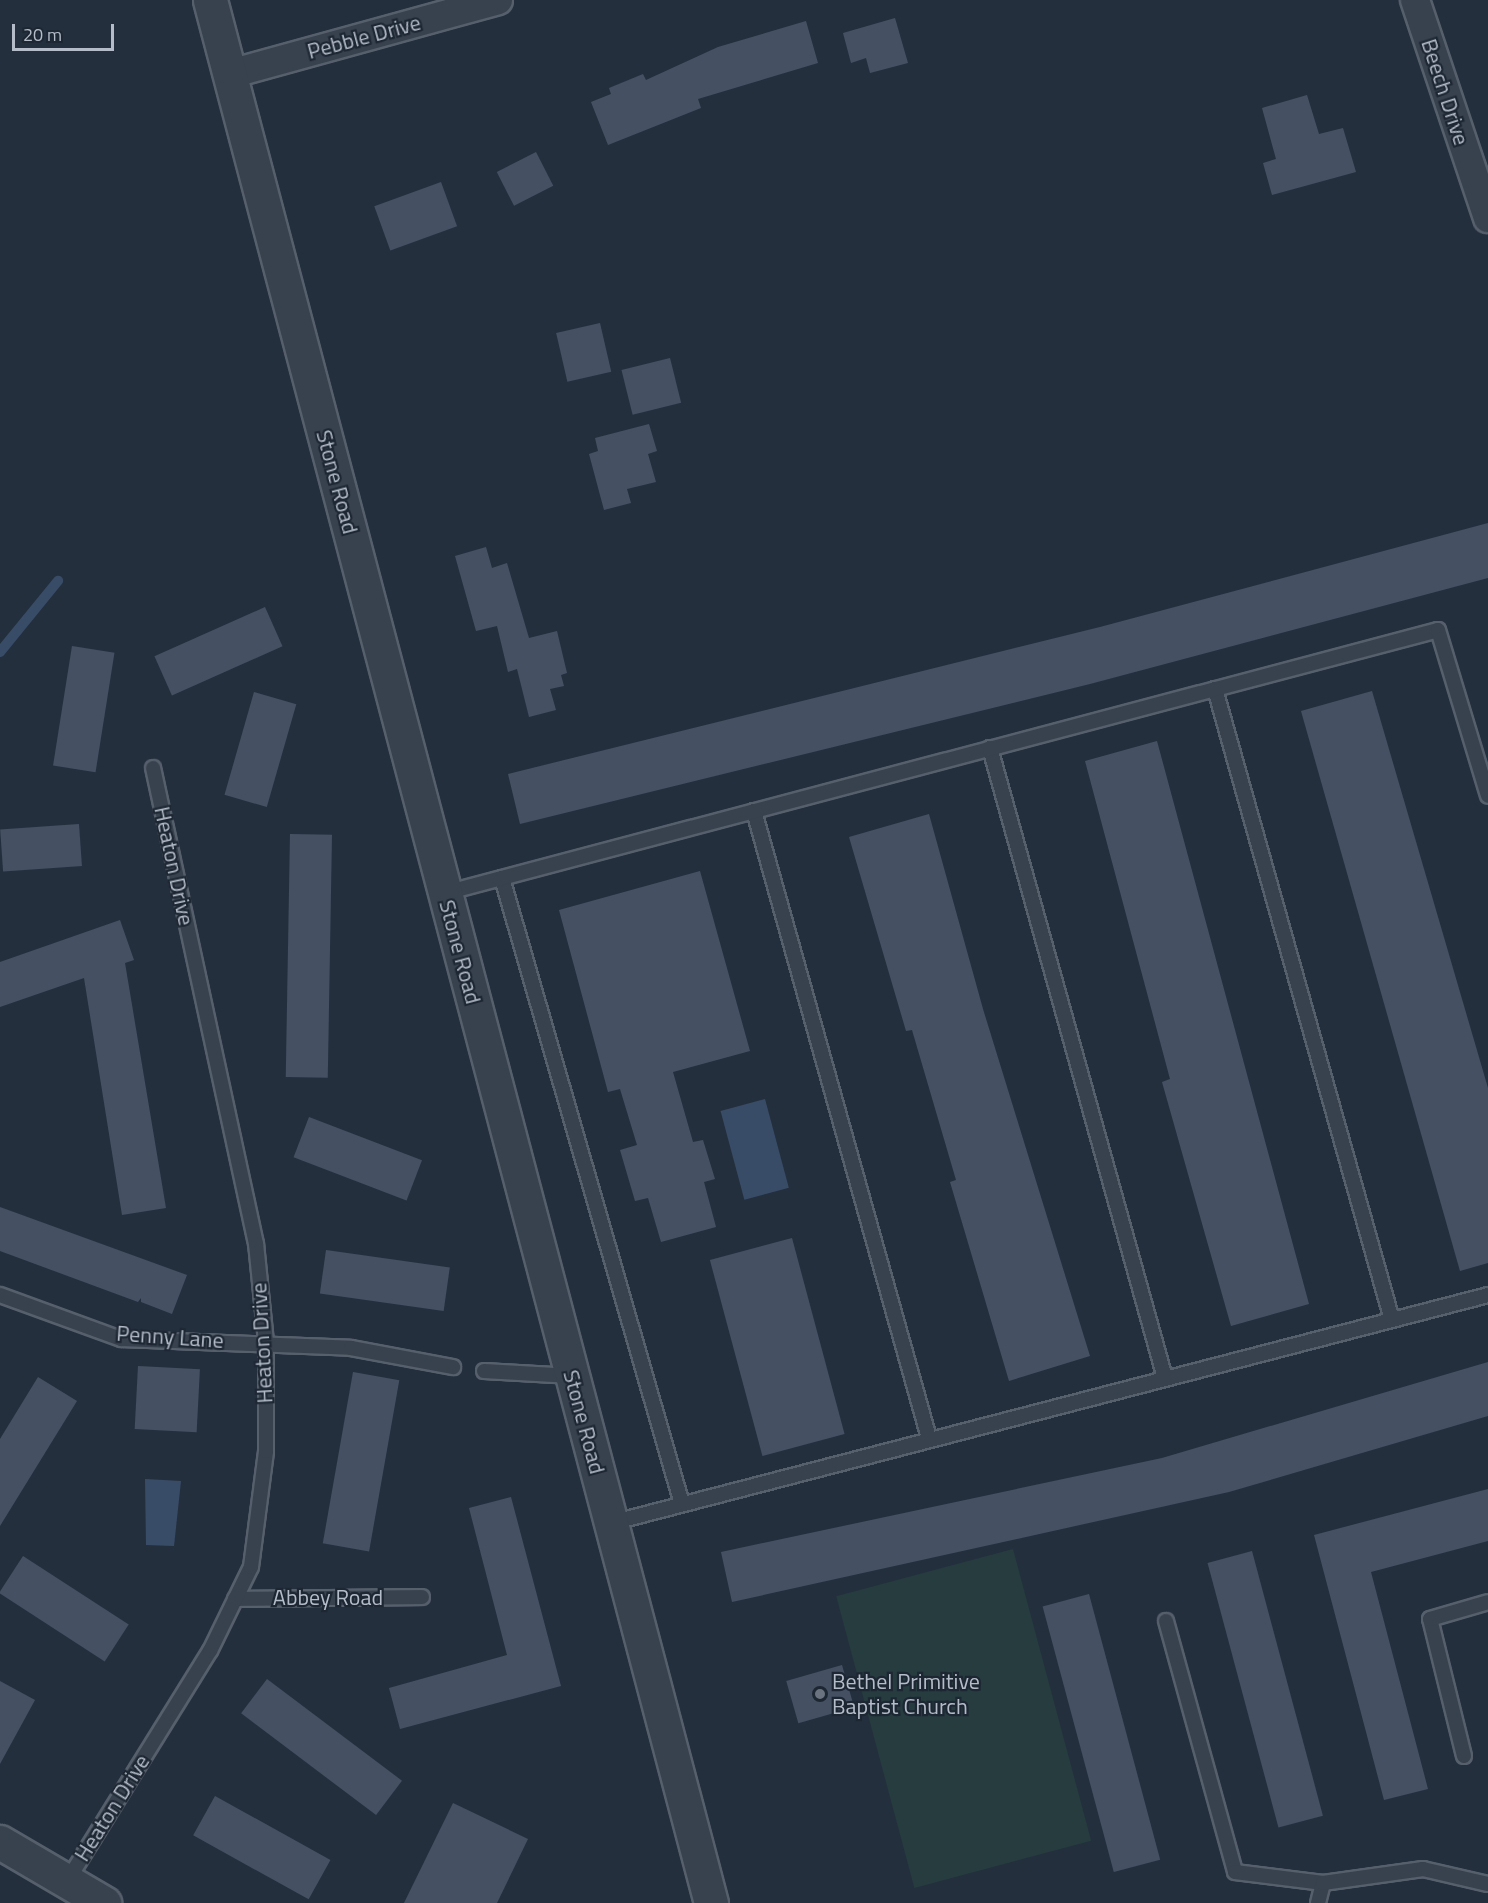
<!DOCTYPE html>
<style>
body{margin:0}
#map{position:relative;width:1488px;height:1903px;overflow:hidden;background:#242f3e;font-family:"Titillium Web",sans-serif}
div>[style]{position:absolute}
.green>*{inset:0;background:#263c3f;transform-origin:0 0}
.water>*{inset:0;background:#394c67;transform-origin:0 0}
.stream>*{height:10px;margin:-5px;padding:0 5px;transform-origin:5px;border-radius:5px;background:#394c67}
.building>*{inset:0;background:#455162;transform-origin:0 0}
.roads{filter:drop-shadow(2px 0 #565f6c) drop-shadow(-2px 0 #565f6c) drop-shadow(0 2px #565f6c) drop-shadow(0 -2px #565f6c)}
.service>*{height:14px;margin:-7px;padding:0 7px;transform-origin:7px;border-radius:7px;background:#38414e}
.minor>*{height:28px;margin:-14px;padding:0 14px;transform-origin:14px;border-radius:14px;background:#38414e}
.tertiary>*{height:33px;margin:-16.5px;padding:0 16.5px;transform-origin:16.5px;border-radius:16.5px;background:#38414e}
.dots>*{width:16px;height:16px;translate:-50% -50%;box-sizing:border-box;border:3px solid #1d2633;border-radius:50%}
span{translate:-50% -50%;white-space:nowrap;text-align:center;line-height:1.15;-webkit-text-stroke:4.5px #1d2633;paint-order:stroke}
.street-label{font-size:22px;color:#b4bcc9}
.poi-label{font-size:22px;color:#b4bcc9}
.left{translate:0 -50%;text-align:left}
.scale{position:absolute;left:12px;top:24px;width:102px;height:27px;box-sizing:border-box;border:3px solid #b4bcc9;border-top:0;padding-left:8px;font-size:18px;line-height:21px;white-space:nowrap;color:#b4bcc9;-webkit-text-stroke:4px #1d2633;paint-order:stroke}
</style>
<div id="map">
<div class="green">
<div style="left:1013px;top:1549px;width:302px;height:183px;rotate:75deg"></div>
</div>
<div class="water">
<div style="left:765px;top:1099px;width:92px;height:46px;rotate:75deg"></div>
<div style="clip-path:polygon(145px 1479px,181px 1481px,174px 1546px,146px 1545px)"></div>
</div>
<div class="stream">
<div style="left:0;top:652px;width:92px;rotate:-50.8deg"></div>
</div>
<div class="building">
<div style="clip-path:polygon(895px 18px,908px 63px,870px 73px,866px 58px,851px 63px,843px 33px)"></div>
<div style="clip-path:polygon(806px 21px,818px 63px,698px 99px,701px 108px,608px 145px,591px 102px,611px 94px,609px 88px,643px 74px,646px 80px,718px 47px)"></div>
<div style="clip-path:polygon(1307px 95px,1319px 134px,1343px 128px,1356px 172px,1272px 195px,1263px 163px,1276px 159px,1262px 108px)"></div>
<div style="left:536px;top:152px;width:38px;height:44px;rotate:63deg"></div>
<div style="left:441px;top:182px;width:47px;height:71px;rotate:70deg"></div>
<div style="left:600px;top:323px;width:50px;height:45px;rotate:77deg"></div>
<div style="left:670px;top:358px;width:46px;height:50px;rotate:76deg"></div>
<div style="clip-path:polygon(649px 424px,657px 451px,648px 454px,656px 482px,627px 489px,631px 503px,604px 510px,589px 454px,598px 451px,595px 438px)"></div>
<div style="clip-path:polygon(1488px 523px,1488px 578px,1090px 684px,520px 824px,508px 774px,1100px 627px)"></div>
<div style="clip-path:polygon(486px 547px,492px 568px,507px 563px,529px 638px,557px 631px,567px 673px,561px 675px,564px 686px,550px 689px,556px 710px,529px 717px,517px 669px,508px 672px,497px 626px,476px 631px,455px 556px)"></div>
<div style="left:265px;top:607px;width:43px;height:121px;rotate:66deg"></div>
<div style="left:72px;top:646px;width:43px;height:121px;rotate:9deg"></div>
<div style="clip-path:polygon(1372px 691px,1488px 1088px,1488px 1263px,1460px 1271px,1301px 711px)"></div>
<div style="left:254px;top:692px;width:44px;height:107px;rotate:16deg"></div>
<div style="clip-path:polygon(1157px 741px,1309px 1304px,1231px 1326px,1162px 1082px,1170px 1079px,1085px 761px)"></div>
<div style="clip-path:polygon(929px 814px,983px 1009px,1090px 1356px,1009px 1381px,950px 1182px,956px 1180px,912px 1030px,906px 1031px,849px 837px)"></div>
<div style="left:79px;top:824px;width:42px;height:79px;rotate:86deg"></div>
<div style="left:290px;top:834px;width:42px;height:243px;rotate:1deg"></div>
<div style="clip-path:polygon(700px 871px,750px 1051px,673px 1072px,693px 1142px,703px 1140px,715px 1179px,704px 1182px,716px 1227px,661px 1242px,648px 1198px,635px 1201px,620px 1150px,637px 1145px,620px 1089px,608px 1092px,559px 910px)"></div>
<div style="clip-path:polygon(120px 920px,134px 960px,125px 963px,166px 1208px,122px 1215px,84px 978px,0 1007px,0 962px)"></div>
<div style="left:309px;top:1117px;width:121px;height:43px;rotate:21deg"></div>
<div style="clip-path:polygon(0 1207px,187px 1275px,172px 1314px,141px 1302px,141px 1298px,138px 1302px,0 1251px)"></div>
<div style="left:792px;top:1238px;width:203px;height:85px;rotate:75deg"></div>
<div style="left:326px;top:1250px;width:125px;height:44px;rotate:8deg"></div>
<div style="clip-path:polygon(1488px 1362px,1488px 1416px,1229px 1492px,732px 1602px,721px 1552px,1162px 1458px)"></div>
<div style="left:138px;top:1366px;width:62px;height:63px;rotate:3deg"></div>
<div style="left:353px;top:1372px;width:47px;height:174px;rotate:10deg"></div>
<div style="clip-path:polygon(38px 1377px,77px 1401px,0 1526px,0 1439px)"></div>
<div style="clip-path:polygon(1488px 1489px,1488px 1541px,1371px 1572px,1428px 1789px,1384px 1800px,1314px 1535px)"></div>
<div style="clip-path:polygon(511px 1497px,561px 1686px,400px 1729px,389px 1688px,507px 1655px,469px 1508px)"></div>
<div style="left:1252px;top:1551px;width:274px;height:46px;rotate:75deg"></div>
<div style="left:23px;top:1556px;width:126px;height:44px;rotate:33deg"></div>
<div style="left:1089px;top:1594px;width:275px;height:48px;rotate:75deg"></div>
<div style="left:842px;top:1665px;width:44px;height:58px;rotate:74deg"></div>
<div style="left:267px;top:1679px;width:169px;height:43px;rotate:37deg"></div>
<div style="clip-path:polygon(0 1681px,35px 1700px,0 1764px)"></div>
<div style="left:215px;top:1796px;width:132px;height:45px;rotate:29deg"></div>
<div style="clip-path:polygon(453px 1803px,528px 1839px,497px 1903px,404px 1903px)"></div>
</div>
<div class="roads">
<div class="service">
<div style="left:1215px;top:689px;width:655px;rotate:74.33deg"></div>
<div style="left:990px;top:748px;width:654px;rotate:74.48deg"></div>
<div style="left:754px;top:811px;width:651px;rotate:74.41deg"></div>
<div style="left:502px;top:878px;width:651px;rotate:73.96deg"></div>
<div style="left:445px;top:893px;width:1027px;rotate:-14.83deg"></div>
<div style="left:1438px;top:630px;width:173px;rotate:73.2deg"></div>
<div style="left:0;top:1295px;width:129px;rotate:20deg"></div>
<div style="left:121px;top:1339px;width:230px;rotate:2.2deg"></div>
<div style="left:351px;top:1348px;width:104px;rotate:10.6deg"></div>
<div style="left:484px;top:1371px;width:88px;rotate:3.3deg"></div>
<div style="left:611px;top:1523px;width:906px;rotate:-14.57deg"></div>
<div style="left:235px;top:1599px;width:187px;rotate:-0.6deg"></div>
<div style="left:1166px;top:1621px;width:260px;rotate:74.6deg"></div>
<div style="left:1235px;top:1872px;width:89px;rotate:7.1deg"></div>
<div style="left:1323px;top:1883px;width:21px;rotate:104deg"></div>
<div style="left:1464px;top:1756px;width:141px;rotate:-103.9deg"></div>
<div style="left:1430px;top:1619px;width:60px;rotate:-16.3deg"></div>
<div style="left:69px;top:1878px;width:267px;rotate:-58.2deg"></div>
<div style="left:210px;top:1651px;width:93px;rotate:-64deg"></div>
<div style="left:251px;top:1567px;width:117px;rotate:-82.6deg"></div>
<div style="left:266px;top:1451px;width:109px;rotate:-90deg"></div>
<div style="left:266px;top:1342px;width:99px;rotate:-95.8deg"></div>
<div style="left:256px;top:1244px;width:487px;rotate:-102.2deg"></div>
<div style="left:1323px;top:1883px;width:101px;rotate:-8deg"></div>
<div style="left:1423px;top:1869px;width:67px;rotate:13deg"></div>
</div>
<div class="minor">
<div style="left:1415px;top:0;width:230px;rotate:71.5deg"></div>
<div style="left:230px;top:74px;width:278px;rotate:-15.4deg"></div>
</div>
<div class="tertiary">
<div style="left:210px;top:0;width:1968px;rotate:75.25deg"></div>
<div style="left:0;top:1842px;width:121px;rotate:30.4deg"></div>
</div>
</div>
<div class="dots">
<div style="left:820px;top:1694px;background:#6b7280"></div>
</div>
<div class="street-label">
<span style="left:364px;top:37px;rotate:-15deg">Pebble Drive</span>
<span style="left:1445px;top:92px;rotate:72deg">Beech Drive</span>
<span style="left:337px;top:482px;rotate:75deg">Stone Road</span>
<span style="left:174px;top:866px;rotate:78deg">Heaton Drive</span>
<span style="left:460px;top:952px;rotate:75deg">Stone Road</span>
<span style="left:170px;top:1337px;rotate:4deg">Penny Lane</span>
<span style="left:262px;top:1343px;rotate:-93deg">Heaton Drive</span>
<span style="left:584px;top:1422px;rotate:75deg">Stone Road</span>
<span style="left:328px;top:1598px">Abbey Road</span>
<span style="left:112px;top:1808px;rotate:-58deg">Heaton Drive</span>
</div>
<div class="poi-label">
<span class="left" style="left:832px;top:1694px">Bethel Primitive<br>Baptist Church</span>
</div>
<div class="scale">20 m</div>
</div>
